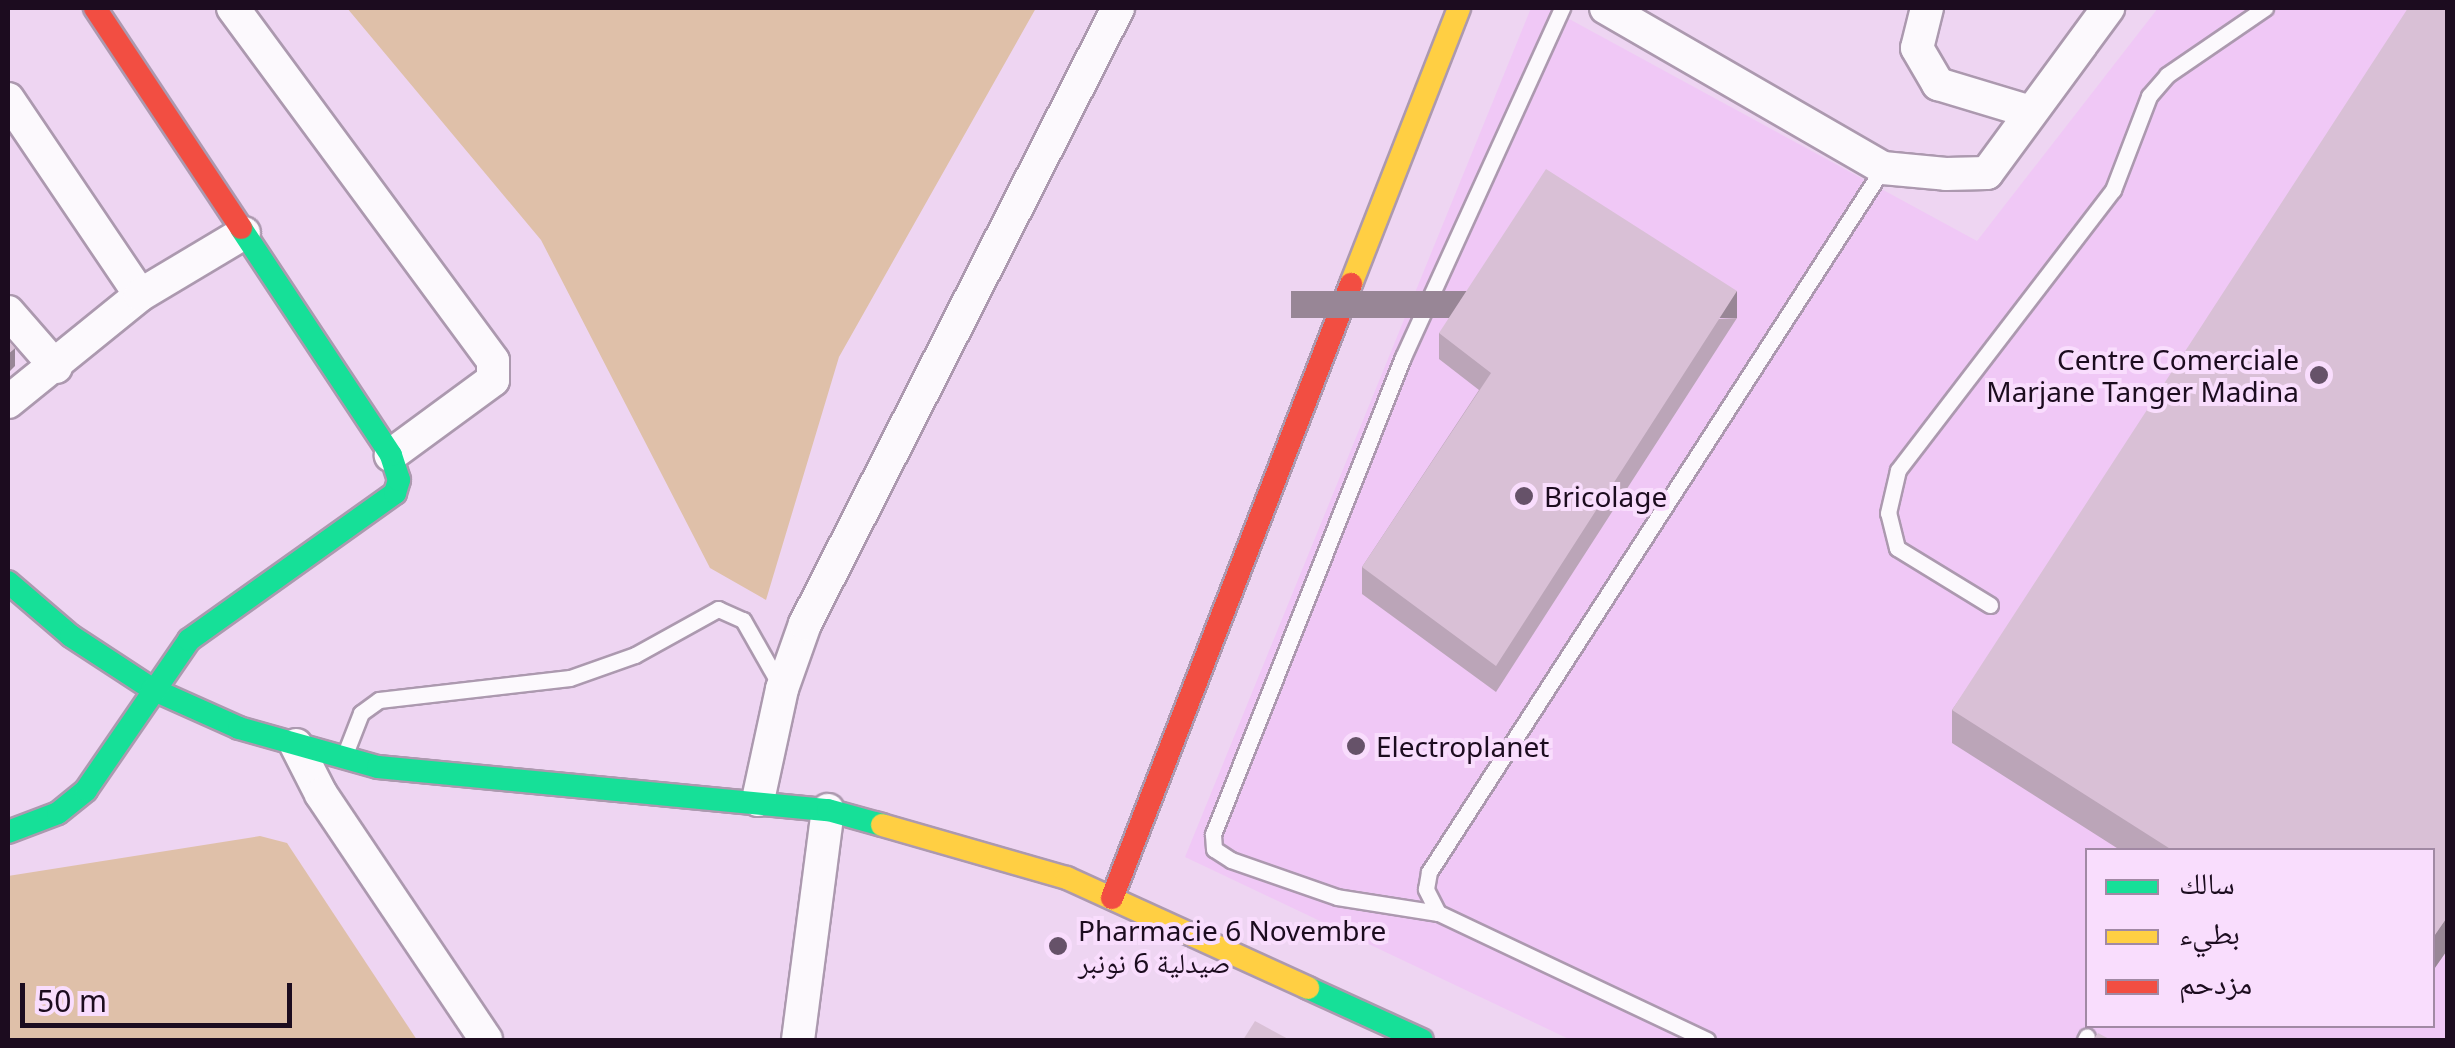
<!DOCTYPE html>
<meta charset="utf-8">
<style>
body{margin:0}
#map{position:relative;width:2455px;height:1048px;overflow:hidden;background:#eed5f2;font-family:"Noto Sans","Noto Naskh Arabic",sans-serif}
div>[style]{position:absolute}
.built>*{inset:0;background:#f0c8f6}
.green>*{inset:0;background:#dfc0a9}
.roads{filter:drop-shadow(2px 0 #ac99af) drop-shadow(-2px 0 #ac99af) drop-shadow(0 2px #ac99af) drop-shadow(0 -2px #ac99af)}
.lane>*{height:15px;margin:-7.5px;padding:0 7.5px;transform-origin:7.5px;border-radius:7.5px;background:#fcf9fd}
.street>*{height:32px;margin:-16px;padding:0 16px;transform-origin:16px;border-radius:16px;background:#fcf9fd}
.fast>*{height:22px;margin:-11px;padding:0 11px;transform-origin:11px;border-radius:11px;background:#16e098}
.slow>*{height:22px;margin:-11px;padding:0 11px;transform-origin:11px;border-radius:11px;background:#ffcf43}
.jam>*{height:22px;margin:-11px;padding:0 11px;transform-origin:11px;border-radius:11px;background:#f24e42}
.wall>*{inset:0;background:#bba5b8}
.shaded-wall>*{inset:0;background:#988696;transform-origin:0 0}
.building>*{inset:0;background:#d9c0d6}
.dots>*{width:28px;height:28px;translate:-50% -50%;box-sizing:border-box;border:5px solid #f9ddfd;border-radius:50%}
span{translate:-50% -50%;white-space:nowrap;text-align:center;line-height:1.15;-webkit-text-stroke:8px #f9ddfd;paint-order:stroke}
.poi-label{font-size:28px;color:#1c0c1f}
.right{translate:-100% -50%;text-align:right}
.left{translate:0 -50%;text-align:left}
.frame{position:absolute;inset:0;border:10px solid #1c0c1f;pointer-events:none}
.legend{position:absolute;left:2085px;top:848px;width:350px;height:180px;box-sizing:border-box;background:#f9ddfd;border:2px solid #a189a4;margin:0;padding:12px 18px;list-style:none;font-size:30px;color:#1c0c1f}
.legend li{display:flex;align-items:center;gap:20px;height:50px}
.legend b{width:50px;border:2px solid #a189a4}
.scale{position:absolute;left:20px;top:983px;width:272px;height:45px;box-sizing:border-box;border:5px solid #1c0c1f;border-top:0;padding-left:12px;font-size:30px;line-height:35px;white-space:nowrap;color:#1c0c1f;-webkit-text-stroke:8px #f9ddfd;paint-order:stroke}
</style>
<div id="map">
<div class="built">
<div style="clip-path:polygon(evenodd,1531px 8px,1549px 8px,1977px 241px,2158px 8px,2447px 8px,2447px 1040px,1571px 1040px,1185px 857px,1531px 8px,2088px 850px,2432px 850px,2432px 1026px,2088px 1026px,2088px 850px)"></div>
</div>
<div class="green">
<div style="clip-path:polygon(347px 8px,1036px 8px,839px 357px,766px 600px,710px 568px,541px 240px)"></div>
<div style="clip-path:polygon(260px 836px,287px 843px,417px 1040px,8px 1040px,8px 876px)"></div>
</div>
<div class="roads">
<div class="lane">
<div style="left:1990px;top:605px;width:109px;rotate:-148.5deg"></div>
<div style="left:1897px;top:548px;width:36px;rotate:-104deg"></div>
<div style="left:1888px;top:513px;width:44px;rotate:-76.9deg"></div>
<div style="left:1898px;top:470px;width:353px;rotate:-52.5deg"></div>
<div style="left:2113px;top:190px;width:101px;rotate:-69deg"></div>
<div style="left:2149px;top:96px;width:28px;rotate:-49deg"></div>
<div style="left:2167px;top:75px;width:119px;rotate:-34.4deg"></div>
<div style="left:345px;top:754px;width:44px;rotate:-68.7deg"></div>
<div style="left:361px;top:713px;width:22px;rotate:-36deg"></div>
<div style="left:379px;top:700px;width:192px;rotate:-6.6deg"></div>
<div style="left:570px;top:678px;width:69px;rotate:-19.5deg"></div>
<div style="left:635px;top:655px;width:95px;rotate:-29deg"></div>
<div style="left:718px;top:609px;width:27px;rotate:24deg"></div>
<div style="left:743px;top:620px;width:75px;rotate:60.4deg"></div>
<div style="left:1438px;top:913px;width:102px;rotate:-171deg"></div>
<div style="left:1337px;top:897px;width:112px;rotate:-160.8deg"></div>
<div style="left:1231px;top:860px;width:20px;rotate:-147deg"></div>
<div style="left:1214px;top:849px;width:15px;rotate:-94deg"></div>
<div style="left:1213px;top:834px;width:513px;rotate:-68.28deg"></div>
<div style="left:1403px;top:357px;width:384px;rotate:-65.5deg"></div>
<div style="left:1707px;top:1040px;width:297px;rotate:-154.7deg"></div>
<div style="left:1438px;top:913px;width:27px;rotate:-117deg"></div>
<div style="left:1426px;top:889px;width:17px;rotate:-80deg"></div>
<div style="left:1429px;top:872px;width:838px;rotate:-57.18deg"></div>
<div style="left:2085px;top:1040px;width:4px;rotate:-63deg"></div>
</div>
<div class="street">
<div style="left:233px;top:8px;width:438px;rotate:53.6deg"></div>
<div style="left:493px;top:361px;width:19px;rotate:90deg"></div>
<div style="left:493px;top:380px;width:127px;rotate:143.7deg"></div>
<div style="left:1606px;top:8px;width:320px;rotate:30deg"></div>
<div style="left:1883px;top:168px;width:63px;rotate:5.4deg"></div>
<div style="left:1946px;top:174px;width:41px;rotate:-1.4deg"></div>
<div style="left:1987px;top:173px;width:205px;rotate:-53.7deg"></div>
<div style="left:1927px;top:8px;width:41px;rotate:104deg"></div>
<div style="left:1917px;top:48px;width:42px;rotate:59.7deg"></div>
<div style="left:1938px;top:84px;width:97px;rotate:16.8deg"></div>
<div style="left:8px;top:99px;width:236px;rotate:56deg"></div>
<div style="left:8px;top:312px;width:73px;rotate:48.9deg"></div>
<div style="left:8px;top:402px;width:170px;rotate:-39deg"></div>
<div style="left:140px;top:295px;width:121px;rotate:-30.8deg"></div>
<div style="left:296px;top:745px;width:55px;rotate:63deg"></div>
<div style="left:321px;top:794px;width:296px;rotate:56.1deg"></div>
<div style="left:758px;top:800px;width:114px;rotate:-77.8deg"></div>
<div style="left:782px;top:689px;width:69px;rotate:-70.5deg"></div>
<div style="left:805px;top:624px;width:691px;rotate:-63.06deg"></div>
<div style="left:798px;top:1040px;width:232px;rotate:-82.6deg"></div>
</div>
<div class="fast">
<div style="left:8px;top:582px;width:83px;rotate:40.6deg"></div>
<div style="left:71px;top:636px;width:97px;rotate:33.2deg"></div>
<div style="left:152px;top:689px;width:95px;rotate:24.1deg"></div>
<div style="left:239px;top:728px;width:144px;rotate:15.7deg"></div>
<div style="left:378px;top:767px;width:452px;rotate:5.5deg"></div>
<div style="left:828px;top:810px;width:56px;rotate:15.5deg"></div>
<div style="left:8px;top:832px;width:53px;rotate:-20.8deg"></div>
<div style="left:58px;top:813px;width:36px;rotate:-39deg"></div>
<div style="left:86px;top:790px;width:182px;rotate:-55.5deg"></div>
<div style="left:189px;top:640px;width:253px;rotate:-35.5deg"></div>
<div style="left:395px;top:493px;width:14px;rotate:-73deg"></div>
<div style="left:399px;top:480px;width:26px;rotate:-108deg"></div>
<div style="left:391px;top:455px;width:272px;rotate:-123.5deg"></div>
<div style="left:1308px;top:988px;width:125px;rotate:24.5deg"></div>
</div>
<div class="slow">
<div style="left:1351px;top:284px;width:296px;rotate:-68.6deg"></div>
<div style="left:882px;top:825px;width:192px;rotate:16deg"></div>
<div style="left:1067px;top:878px;width:265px;rotate:24.5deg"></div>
</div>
<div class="jam">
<div style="left:95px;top:8px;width:264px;rotate:56.4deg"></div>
<div style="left:1112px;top:898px;width:659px;rotate:-68.73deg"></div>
</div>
</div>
<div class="wall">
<div style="clip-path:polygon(2448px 8px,2448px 949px,2432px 972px,2432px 850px,2120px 850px,1952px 743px,1952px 710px)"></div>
<div style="clip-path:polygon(1737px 318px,1496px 692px,1362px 594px,1362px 567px,1479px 390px,1439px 359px,1439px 333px)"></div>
</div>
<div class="shaded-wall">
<div style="left:1737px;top:291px;width:27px;height:446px;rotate:90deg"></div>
<div style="clip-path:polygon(15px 348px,15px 366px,8px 373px,8px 354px)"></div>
<div style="clip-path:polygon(2448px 916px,2448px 949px,2432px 972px,2432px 939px)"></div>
</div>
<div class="building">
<div style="clip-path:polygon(2408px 8px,2448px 8px,2448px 916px,2432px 939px,2432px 850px,2172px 850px,1952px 710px)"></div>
<div style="clip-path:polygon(1546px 169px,1737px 291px,1496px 666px,1362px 567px,1491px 373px,1439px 333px)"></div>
<div style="clip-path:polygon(8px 340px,15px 348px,8px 354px)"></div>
<div style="clip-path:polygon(1255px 1021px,1290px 1040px,1243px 1040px)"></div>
<div style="clip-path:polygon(2098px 1033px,2111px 1040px,2093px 1040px)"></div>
</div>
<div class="dots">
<div style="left:2319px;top:375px;background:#665269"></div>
<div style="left:1524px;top:496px;background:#665269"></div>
<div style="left:1356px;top:746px;background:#665269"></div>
<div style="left:1058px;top:946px;background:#665269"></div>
</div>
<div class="poi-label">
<span class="right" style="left:2299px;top:375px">Centre Comerciale<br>Marjane Tanger Madina</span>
<span class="left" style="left:1544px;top:496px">Bricolage</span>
<span class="left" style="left:1376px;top:746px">Electroplanet</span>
<span class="left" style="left:1078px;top:946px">Pharmacie 6 Novembre<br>صيدلية 6 نونبر</span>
</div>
<div class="frame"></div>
<ul class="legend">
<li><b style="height:12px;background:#16e098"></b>سالك</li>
<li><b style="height:12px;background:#ffcf43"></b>بطيء</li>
<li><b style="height:12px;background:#f24e42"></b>مزدحم</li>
</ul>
<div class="scale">50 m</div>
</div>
